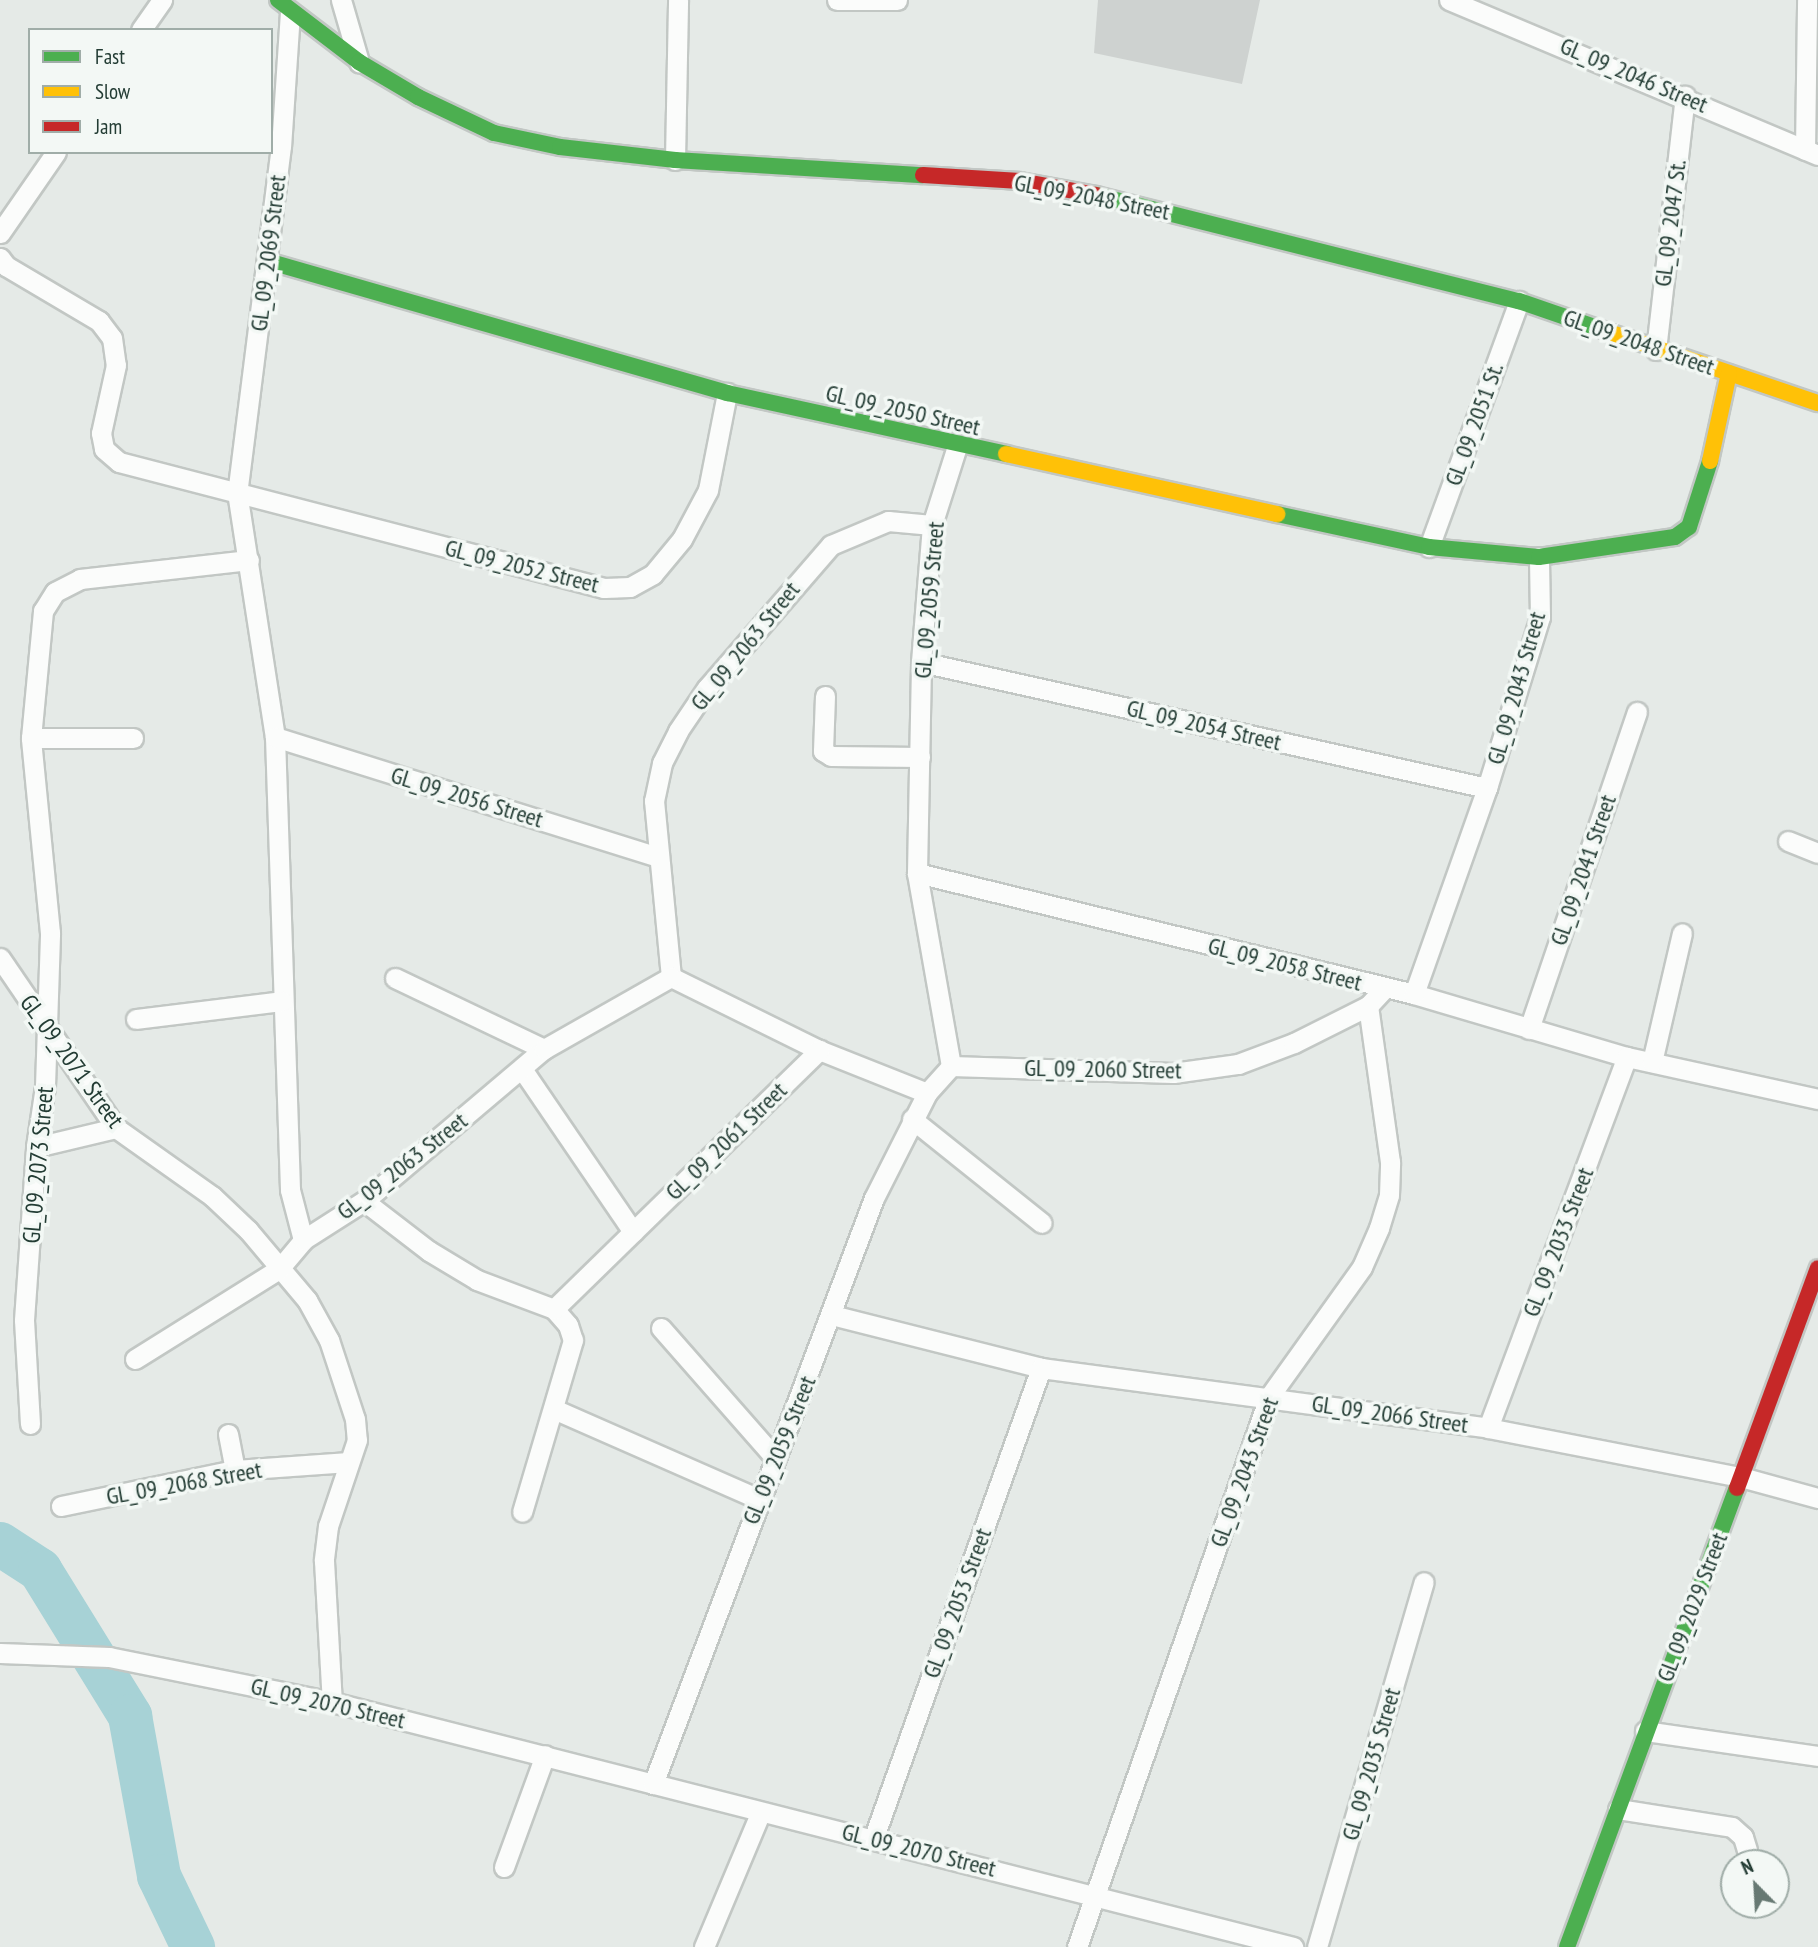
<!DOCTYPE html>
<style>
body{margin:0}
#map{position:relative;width:1818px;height:1947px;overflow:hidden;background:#e5eae7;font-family:"PT Sans Narrow",sans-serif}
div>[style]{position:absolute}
.river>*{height:44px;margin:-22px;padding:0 22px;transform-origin:22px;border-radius:22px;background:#a7d2d6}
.building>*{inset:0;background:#ced2d0}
.roads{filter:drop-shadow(2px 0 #c2c7c4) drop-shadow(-2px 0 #c2c7c4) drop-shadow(0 2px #c2c7c4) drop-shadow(0 -2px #c2c7c4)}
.street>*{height:19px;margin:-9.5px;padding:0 9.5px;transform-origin:9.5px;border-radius:9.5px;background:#fbfcfb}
.fast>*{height:16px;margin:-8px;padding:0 8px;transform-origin:8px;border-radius:8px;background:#4caf50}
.slow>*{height:16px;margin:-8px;padding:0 8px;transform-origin:8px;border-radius:8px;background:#ffc107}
.jam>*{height:16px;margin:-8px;padding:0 8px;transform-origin:8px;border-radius:8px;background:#c62828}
span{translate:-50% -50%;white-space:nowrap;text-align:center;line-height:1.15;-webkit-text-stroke:7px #f3f8f5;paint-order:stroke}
.street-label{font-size:24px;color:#233c34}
.legend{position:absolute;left:28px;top:28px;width:245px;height:126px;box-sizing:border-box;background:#f3f8f5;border:2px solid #a0ada8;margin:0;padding:9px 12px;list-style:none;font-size:21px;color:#233c34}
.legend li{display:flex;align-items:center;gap:14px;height:35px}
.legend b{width:35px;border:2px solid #a0ada8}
.north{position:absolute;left:1720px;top:1849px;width:70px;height:70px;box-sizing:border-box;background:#f3f8f5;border:2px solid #a0ada8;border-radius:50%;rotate:336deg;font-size:19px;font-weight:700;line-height:28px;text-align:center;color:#233c34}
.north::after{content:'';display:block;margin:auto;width:24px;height:32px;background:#677973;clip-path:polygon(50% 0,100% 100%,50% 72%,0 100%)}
</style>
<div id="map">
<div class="river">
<div style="left:0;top:1544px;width:48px;rotate:33deg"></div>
<div style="left:40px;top:1570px;width:172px;rotate:58.3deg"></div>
<div style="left:130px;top:1716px;width:163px;rotate:79.7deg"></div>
<div style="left:159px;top:1876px;width:79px;rotate:64.4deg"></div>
</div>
<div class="building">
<div style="clip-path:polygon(1098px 0,1260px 0,1242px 84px,1094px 53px)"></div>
</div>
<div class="roads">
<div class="street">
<div style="left:341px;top:0;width:65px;rotate:73.8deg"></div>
<div style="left:837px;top:0;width:60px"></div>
<div style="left:1449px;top:0;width:400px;rotate:22.8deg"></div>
<div style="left:290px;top:12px;width:134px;rotate:93.8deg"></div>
<div style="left:281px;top:146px;width:349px;rotate:97.2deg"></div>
<div style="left:237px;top:492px;width:248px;rotate:81.2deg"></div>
<div style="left:275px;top:737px;width:453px;rotate:88.1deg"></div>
<div style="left:290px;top:1190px;width:52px;rotate:75.4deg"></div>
<div style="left:141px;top:30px;width:37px;rotate:-55deg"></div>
<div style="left:1805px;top:150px;width:150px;rotate:-89.2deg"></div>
<div style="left:675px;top:160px;width:160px;rotate:-88.9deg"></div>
<div style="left:0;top:233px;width:98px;rotate:-55.3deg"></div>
<div style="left:0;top:258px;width:10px;rotate:53deg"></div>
<div style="left:6px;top:266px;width:108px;rotate:30.6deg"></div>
<div style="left:99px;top:321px;width:21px;rotate:53deg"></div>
<div style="left:112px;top:338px;width:27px;rotate:82deg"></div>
<div style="left:116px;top:365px;width:70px;rotate:102.4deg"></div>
<div style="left:101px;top:433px;width:16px;rotate:79deg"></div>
<div style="left:104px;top:449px;width:20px;rotate:41deg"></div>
<div style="left:119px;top:462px;width:501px;rotate:14.56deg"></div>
<div style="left:604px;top:588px;width:26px;rotate:-2deg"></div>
<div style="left:630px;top:587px;width:26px;rotate:-29deg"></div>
<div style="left:653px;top:574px;width:45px;rotate:-50.4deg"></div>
<div style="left:682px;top:539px;width:55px;rotate:-62deg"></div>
<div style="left:708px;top:490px;width:99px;rotate:-78.9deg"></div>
<div style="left:1656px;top:350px;width:256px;rotate:-83.5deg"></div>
<div style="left:1429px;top:547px;width:262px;rotate:-69.9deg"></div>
<div style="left:921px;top:662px;width:580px;rotate:12.55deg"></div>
<div style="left:825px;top:696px;width:55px;rotate:92.1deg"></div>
<div style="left:823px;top:751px;width:9px;rotate:32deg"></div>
<div style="left:831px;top:756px;width:89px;rotate:0.6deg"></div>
<div style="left:275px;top:737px;width:402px;rotate:17.4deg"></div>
<div style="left:31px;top:738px;width:102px"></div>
<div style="left:1788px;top:841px;width:32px;rotate:22deg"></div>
<div style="left:917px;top:873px;width:512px;rotate:13.68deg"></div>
<div style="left:1414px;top:994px;width:222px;rotate:16.5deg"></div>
<div style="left:1627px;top:1057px;width:196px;rotate:12.4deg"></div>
<div style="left:0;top:958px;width:206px;rotate:55.7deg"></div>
<div style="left:116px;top:1128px;width:118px;rotate:35.3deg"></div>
<div style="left:212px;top:1196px;width:50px;rotate:43.4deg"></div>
<div style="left:248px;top:1230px;width:92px;rotate:49.9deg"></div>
<div style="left:307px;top:1300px;width:46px;rotate:61.2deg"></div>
<div style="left:329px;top:1340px;width:83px;rotate:71.8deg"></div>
<div style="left:355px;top:1419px;width:21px;rotate:85deg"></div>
<div style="left:357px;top:1440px;width:91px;rotate:108.6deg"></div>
<div style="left:328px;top:1526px;width:35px;rotate:97deg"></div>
<div style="left:324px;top:1561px;width:141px;rotate:86.8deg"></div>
<div style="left:671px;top:977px;width:177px;rotate:-95.5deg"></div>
<div style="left:654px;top:801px;width:39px;rotate:-78deg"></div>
<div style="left:662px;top:763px;width:36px;rotate:-63deg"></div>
<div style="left:678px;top:731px;width:52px;rotate:-56deg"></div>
<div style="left:707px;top:688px;width:189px;rotate:-49.1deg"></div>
<div style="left:831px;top:545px;width:62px;rotate:-22.8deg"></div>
<div style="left:888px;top:521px;width:44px;rotate:5.2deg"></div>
<div style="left:671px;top:977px;width:165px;rotate:26.3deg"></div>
<div style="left:819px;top:1050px;width:116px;rotate:21.7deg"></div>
<div style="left:395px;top:978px;width:165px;rotate:25.5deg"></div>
<div style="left:1414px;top:994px;width:219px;rotate:-70.5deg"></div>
<div style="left:1487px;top:788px;width:179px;rotate:-72.8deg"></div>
<div style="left:1540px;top:617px;width:60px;rotate:-91deg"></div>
<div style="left:136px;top:1019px;width:147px;rotate:-7deg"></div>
<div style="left:1529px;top:1029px;width:335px;rotate:-71.2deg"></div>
<div style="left:1652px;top:1062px;width:132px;rotate:-76.9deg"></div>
<div style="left:951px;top:1066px;width:196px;rotate:-100deg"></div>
<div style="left:917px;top:873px;width:211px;rotate:-88.9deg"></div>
<div style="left:921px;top:662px;width:137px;rotate:-85.4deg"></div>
<div style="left:932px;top:525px;width:83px;rotate:-72.4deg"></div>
<div style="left:951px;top:1066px;width:222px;rotate:1.8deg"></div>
<div style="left:1173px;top:1073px;width:66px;rotate:-7.9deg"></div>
<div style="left:1238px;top:1064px;width:60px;rotate:-20.6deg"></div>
<div style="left:1294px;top:1043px;width:83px;rotate:-26.6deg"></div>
<div style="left:522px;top:1069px;width:197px;rotate:55.7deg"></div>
<div style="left:912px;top:1119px;width:166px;rotate:38.7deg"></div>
<div style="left:36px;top:1147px;width:82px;rotate:-13.4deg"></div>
<div style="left:364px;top:1201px;width:82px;rotate:37.6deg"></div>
<div style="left:429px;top:1251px;width:56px;rotate:31.1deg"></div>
<div style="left:477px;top:1280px;width:82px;rotate:20.6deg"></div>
<div style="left:554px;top:1309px;width:21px;rotate:49deg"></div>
<div style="left:568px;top:1325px;width:16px;rotate:72deg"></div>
<div style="left:573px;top:1340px;width:179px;rotate:106.5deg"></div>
<div style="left:554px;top:1309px;width:371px;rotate:-44.3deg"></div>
<div style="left:832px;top:1315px;width:216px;rotate:14.2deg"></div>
<div style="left:1041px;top:1368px;width:451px;rotate:7.6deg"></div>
<div style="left:1488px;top:1428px;width:258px;rotate:11deg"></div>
<div style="left:1741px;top:1477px;width:80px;rotate:15.3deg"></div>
<div style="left:661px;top:1328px;width:174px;rotate:48.7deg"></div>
<div style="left:135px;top:1359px;width:170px;rotate:-32deg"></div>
<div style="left:279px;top:1269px;width:38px;rotate:-50deg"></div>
<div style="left:303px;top:1240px;width:72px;rotate:-32.6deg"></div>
<div style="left:364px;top:1201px;width:236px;rotate:-40.2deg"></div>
<div style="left:544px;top:1049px;width:146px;rotate:-29.6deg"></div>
<div style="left:556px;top:1410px;width:222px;rotate:23.7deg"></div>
<div style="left:30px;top:1424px;width:104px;rotate:-93.3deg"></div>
<div style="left:24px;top:1320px;width:173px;rotate:-86deg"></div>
<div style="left:36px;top:1147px;width:62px;rotate:-81.6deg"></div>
<div style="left:45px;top:1086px;width:153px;rotate:-88.1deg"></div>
<div style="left:50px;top:933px;width:196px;rotate:-95.6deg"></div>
<div style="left:31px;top:738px;width:128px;rotate:-84.6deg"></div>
<div style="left:43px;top:611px;width:22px;rotate:-58deg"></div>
<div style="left:55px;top:592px;width:28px;rotate:-27deg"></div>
<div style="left:80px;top:579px;width:170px;rotate:-6.4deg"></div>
<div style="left:1488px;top:1428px;width:396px;rotate:-69.5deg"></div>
<div style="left:228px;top:1434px;width:37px;rotate:79deg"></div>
<div style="left:61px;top:1506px;width:178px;rotate:-11.7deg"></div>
<div style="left:235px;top:1470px;width:114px;rotate:-4deg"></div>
<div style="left:0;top:1653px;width:109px;rotate:2.1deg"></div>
<div style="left:109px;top:1657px;width:227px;rotate:11.4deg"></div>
<div style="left:332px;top:1702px;width:992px;rotate:14.3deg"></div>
<div style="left:1645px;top:1731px;width:175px;rotate:8.2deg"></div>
<div style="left:653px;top:1784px;width:626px;rotate:-69.34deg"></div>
<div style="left:874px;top:1198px;width:118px;rotate:-63.2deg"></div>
<div style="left:927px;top:1093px;width:36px;rotate:-48deg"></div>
<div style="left:1618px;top:1809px;width:115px;rotate:9deg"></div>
<div style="left:1732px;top:1827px;width:15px;rotate:42deg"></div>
<div style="left:1743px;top:1837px;width:14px;rotate:73deg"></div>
<div style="left:874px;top:1837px;width:498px;rotate:-70.4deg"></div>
<div style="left:504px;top:1867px;width:119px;rotate:-69.9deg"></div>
<div style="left:704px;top:1947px;width:144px;rotate:-67.2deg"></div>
<div style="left:1077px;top:1947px;width:583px;rotate:-70.76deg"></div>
<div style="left:1269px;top:1397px;width:160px;rotate:-54.4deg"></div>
<div style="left:1362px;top:1267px;width:43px;rotate:-66.4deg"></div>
<div style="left:1379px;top:1228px;width:34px;rotate:-73deg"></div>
<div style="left:1389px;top:1195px;width:33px;rotate:-88deg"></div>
<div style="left:1390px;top:1162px;width:158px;rotate:-98deg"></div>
<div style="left:1368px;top:1006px;width:25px;rotate:-47deg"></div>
<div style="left:1317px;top:1947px;width:380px;rotate:-73.7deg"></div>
</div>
<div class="fast">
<div style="left:278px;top:0;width:102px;rotate:37.4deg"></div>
<div style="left:359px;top:62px;width:69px;rotate:30.7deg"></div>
<div style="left:418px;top:97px;width:84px;rotate:25.3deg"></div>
<div style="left:494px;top:133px;width:67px;rotate:12deg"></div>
<div style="left:560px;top:147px;width:116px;rotate:6.4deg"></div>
<div style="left:675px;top:160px;width:248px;rotate:3.5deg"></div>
<div style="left:1096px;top:195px;width:436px;rotate:14.1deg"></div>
<div style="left:1519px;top:301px;width:89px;rotate:19deg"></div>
<div style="left:267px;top:261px;width:479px;rotate:16deg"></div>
<div style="left:727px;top:393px;width:286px;rotate:12.3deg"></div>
<div style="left:1277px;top:514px;width:156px;rotate:12.2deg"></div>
<div style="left:1429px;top:547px;width:110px;rotate:5.2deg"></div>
<div style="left:1539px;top:557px;width:137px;rotate:-8.4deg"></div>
<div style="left:1675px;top:537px;width:17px;rotate:-36deg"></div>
<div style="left:1689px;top:527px;width:69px;rotate:-72.3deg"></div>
<div style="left:1567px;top:1947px;width:489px;rotate:-69.7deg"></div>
</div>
<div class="slow">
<div style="left:1603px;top:330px;width:227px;rotate:18.8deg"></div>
<div style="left:1006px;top:454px;width:278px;rotate:12.5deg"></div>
<div style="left:1710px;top:461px;width:90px;rotate:-77.8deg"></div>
</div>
<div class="jam">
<div style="left:923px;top:175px;width:97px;rotate:3.5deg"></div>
<div style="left:1020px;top:181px;width:77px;rotate:10.4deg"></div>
<div style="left:1737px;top:1488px;width:234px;rotate:-69.8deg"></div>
</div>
</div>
<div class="street-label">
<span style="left:1634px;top:75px;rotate:23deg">GL_09_2046 Street</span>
<span style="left:1092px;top:197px;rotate:11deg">GL_09_2048 Street</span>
<span style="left:1670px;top:223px;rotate:-83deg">GL_09_2047 St.</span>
<span style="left:268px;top:253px;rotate:-83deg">GL_09_2069 Street</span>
<span style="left:1639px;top:342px;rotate:19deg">GL_09_2048 Street</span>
<span style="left:903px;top:410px;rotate:13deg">GL_09_2050 Street</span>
<span style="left:1474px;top:424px;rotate:-70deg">GL_09_2051 St.</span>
<span style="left:522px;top:566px;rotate:14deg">GL_09_2052 Street</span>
<span style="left:929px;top:600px;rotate:-85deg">GL_09_2059 Street</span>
<span style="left:745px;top:646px;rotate:-51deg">GL_09_2063 Street</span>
<span style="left:1516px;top:688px;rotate:-74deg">GL_09_2043 Street</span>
<span style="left:1204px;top:725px;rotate:13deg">GL_09_2054 Street</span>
<span style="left:467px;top:797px;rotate:17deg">GL_09_2056 Street</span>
<span style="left:1583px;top:870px;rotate:-71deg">GL_09_2041 Street</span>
<span style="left:1285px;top:964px;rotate:14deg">GL_09_2058 Street</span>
<span style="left:72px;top:1061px;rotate:54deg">GL_09_2071 Street</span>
<span style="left:1103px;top:1069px;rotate:1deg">GL_09_2060 Street</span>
<span style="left:726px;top:1141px;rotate:-44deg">GL_09_2061 Street</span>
<span style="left:38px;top:1165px;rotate:-85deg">GL_09_2073 Street</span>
<span style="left:402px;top:1166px;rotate:-38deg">GL_09_2063 Street</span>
<span style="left:1558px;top:1242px;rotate:-69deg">GL_09_2033 Street</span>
<span style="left:1390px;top:1414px;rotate:8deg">GL_09_2066 Street</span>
<span style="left:779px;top:1450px;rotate:-68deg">GL_09_2059 Street</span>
<span style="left:1244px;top:1472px;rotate:-70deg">GL_09_2043 Street</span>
<span style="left:184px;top:1483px;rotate:-10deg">GL_09_2068 Street</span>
<span style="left:957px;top:1603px;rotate:-70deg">GL_09_2053 Street</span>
<span style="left:1692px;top:1607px;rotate:-69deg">GL_09_2029 Street</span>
<span style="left:328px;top:1703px;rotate:13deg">GL_09_2070 Street</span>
<span style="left:1371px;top:1764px;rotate:-74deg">GL_09_2035 Street</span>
<span style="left:919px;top:1850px;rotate:14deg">GL_09_2070 Street</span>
</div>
<ul class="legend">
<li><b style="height:9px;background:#4caf50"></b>Fast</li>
<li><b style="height:9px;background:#ffc107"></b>Slow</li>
<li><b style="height:9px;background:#c62828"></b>Jam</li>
</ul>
<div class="north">N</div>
</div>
